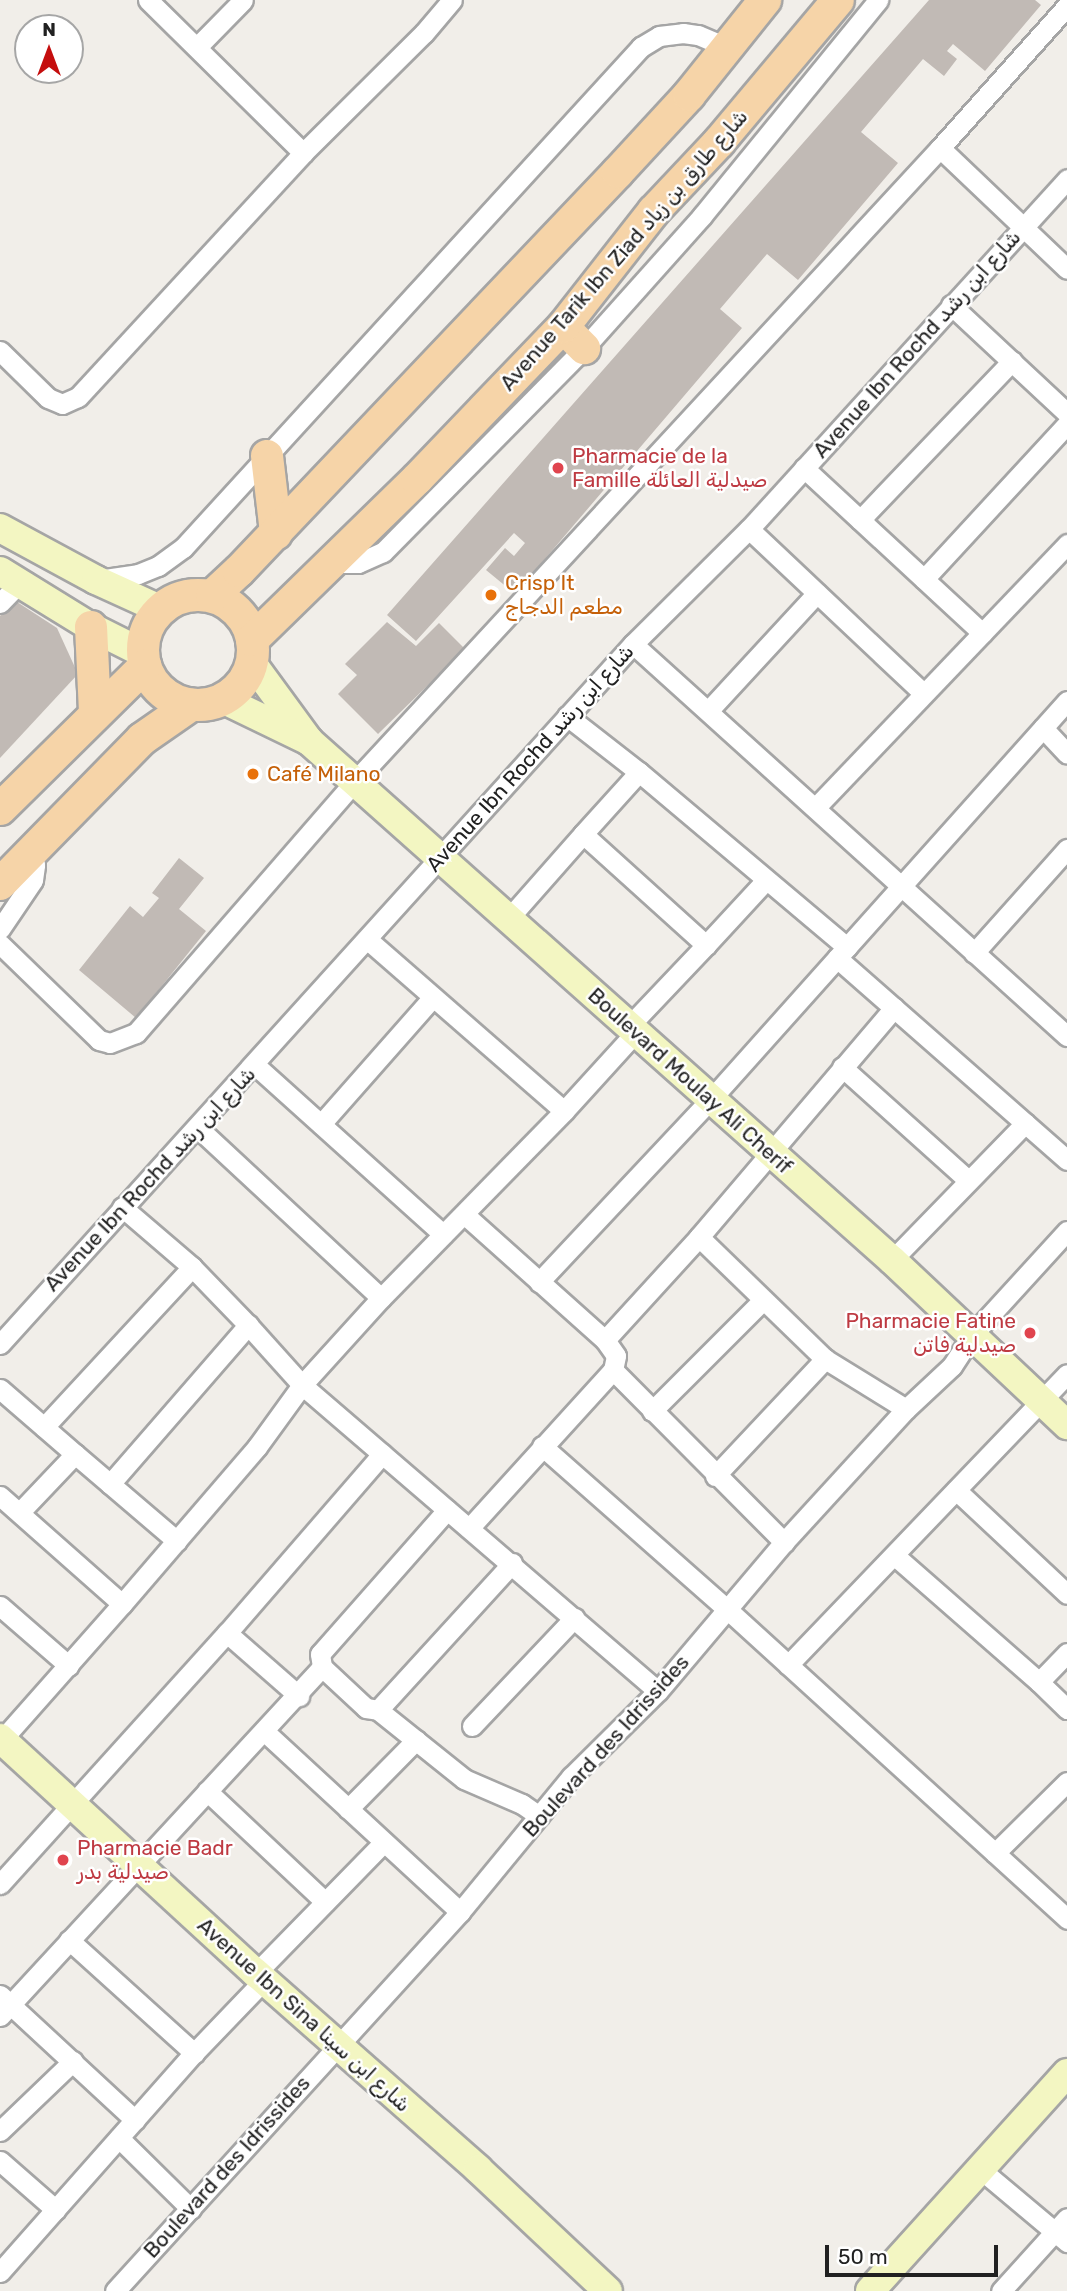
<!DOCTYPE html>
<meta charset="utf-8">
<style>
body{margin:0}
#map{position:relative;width:1067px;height:2291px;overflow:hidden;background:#f1eee9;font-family:Rubik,"Noto Sans Arabic",sans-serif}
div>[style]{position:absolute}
.building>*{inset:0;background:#c1bab5}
.roads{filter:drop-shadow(2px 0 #a5a5a5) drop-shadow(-2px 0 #a5a5a5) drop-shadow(0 2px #a5a5a5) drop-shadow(0 -2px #a5a5a5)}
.street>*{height:19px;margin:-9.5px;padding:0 9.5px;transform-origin:9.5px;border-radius:9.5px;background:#fff}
.secondary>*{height:28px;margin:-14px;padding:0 14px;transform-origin:14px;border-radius:14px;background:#f3f6c2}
.primary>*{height:32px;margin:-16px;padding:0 16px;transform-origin:16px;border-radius:16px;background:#f6d4a8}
.primary>.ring{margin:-16px;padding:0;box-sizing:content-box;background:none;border:32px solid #f6d4a8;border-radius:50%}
.dots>*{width:19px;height:19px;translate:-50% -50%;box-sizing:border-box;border:4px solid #fff;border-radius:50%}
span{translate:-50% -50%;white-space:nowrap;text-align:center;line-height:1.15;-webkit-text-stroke:5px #fff;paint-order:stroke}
.street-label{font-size:21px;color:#212121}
.health-label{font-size:21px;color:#be3a42}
.left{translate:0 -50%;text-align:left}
.right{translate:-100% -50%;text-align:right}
.food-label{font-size:21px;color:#c56008}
.north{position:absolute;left:14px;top:14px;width:70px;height:70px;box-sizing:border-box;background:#fff;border:2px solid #a6a6a6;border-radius:50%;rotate:0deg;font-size:19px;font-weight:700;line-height:28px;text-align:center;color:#212121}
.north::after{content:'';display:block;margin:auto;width:24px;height:32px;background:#c50e0e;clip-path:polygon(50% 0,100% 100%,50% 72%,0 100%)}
.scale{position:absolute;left:825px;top:2245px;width:173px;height:32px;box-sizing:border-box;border:4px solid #212121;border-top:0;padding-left:9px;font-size:21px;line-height:24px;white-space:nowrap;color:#212121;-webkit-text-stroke:5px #fff;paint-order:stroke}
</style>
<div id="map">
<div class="building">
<div style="clip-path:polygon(929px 0,1035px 0,1041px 5px,985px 71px,953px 44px,947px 51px,957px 59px,944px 76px,923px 59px,861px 132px,898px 163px,798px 280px,767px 254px,720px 309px,742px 328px,515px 594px,486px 570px,505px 548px,514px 556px,525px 543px,514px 533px,416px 641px,387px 615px)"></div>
<div style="clip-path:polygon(14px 600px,57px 628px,78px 674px,0 758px,0 616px)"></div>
<div style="clip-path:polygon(387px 622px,416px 646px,439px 623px,465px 649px,378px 734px,338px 694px,357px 675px,345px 664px)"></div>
<div style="clip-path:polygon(179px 858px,204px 878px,179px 909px,206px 931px,136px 1018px,79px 970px,130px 906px,143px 917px,159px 898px,152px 893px)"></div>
</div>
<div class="roads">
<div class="street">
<div style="left:148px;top:0;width:218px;rotate:44.6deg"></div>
<div style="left:198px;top:46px;width:64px;rotate:-45.6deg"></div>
<div style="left:940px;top:148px;width:175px;rotate:43.6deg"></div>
<div style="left:951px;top:305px;width:158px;rotate:43deg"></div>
<div style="left:0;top:351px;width:67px;rotate:44.4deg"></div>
<div style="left:48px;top:398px;width:15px;rotate:23deg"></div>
<div style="left:62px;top:404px;width:17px;rotate:-24deg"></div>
<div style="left:78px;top:397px;width:332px;rotate:-47.3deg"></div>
<div style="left:303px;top:153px;width:170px;rotate:-44.8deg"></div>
<div style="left:424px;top:33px;width:43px;rotate:-49.7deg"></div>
<div style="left:804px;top:468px;width:243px;rotate:42.8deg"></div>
<div style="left:860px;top:520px;width:220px;rotate:-46.3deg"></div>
<div style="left:749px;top:529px;width:239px;rotate:43.3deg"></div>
<div style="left:332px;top:563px;width:26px"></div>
<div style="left:358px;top:563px;width:27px;rotate:-24deg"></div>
<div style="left:383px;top:552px;width:286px;rotate:-45.4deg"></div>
<div style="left:584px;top:348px;width:177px;rotate:-48.2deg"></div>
<div style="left:702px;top:216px;width:279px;rotate:-50.8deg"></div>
<div style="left:924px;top:579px;width:211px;rotate:-47.3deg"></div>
<div style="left:98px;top:580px;width:40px;rotate:-8.5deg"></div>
<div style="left:138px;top:574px;width:22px;rotate:-22deg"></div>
<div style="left:158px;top:566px;width:31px;rotate:-36deg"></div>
<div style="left:183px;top:548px;width:679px;rotate:-47.57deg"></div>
<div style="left:641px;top:47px;width:21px;rotate:-31deg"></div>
<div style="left:659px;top:36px;width:24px;rotate:-7deg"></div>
<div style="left:683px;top:33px;width:15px;rotate:8deg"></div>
<div style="left:698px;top:35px;width:30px;rotate:23deg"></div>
<div style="left:0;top:603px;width:28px;rotate:-46deg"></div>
<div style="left:633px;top:644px;width:585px;rotate:42.09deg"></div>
<div style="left:709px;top:710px;width:159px;rotate:-47.3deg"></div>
<div style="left:567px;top:716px;width:91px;rotate:37.9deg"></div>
<div style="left:639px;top:772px;width:84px;rotate:132.1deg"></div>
<div style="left:583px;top:834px;width:166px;rotate:42.1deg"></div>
<div style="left:706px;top:945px;width:112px;rotate:133.5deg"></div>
<div style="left:1043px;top:728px;width:35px;rotate:47deg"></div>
<div style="left:639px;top:772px;width:272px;rotate:40.1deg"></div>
<div style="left:816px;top:807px;width:364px;rotate:-46.3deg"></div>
<div style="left:509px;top:918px;width:112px;rotate:-48.6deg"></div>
<div style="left:0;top:929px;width:59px;rotate:-56deg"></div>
<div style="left:33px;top:880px;width:15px;rotate:-82deg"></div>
<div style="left:35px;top:865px;width:16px;rotate:-101deg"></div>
<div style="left:368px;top:940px;width:260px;rotate:41.1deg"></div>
<div style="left:0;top:944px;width:138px;rotate:44.1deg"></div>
<div style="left:99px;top:1040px;width:11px;rotate:15deg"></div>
<div style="left:110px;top:1043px;width:28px;rotate:-21deg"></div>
<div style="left:136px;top:1033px;width:332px;rotate:-49deg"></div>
<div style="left:354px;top:782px;width:863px;rotate:-47.25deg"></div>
<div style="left:940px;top:148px;width:191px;rotate:-48.2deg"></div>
<div style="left:706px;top:945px;width:88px;rotate:-47.3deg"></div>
<div style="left:974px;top:953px;width:140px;rotate:-48.2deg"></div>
<div style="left:837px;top:958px;width:306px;rotate:41.3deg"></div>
<div style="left:255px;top:1065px;width:253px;rotate:42deg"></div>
<div style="left:842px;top:1067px;width:169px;rotate:41.9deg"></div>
<div style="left:321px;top:1124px;width:169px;rotate:-48.6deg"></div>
<div style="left:197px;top:1127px;width:251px;rotate:42.9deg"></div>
<div style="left:464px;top:1214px;width:189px;rotate:41.8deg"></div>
<div style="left:605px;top:1340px;width:19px;rotate:55deg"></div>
<div style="left:616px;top:1356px;width:14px;rotate:102deg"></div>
<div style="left:613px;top:1370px;width:214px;rotate:132.3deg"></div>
<div style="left:699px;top:1237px;width:175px;rotate:44.1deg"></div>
<div style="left:825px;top:1359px;width:95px;rotate:31.7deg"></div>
<div style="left:892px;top:1260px;width:191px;rotate:-45.8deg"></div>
<div style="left:539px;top:1282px;width:251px;rotate:-46.8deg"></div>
<div style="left:711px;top:1099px;width:534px;rotate:-48.19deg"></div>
<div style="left:248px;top:1325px;width:81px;rotate:48deg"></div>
<div style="left:302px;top:1385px;width:469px;rotate:40.7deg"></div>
<div style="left:605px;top:1340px;width:139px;rotate:-47.6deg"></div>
<div style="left:699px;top:1237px;width:301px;rotate:-49.6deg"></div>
<div style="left:0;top:1344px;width:944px;rotate:-47.88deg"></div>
<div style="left:633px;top:644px;width:163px;rotate:-44.8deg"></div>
<div style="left:749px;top:529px;width:473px;rotate:-47.7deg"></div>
<div style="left:613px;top:1370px;width:243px;rotate:45.2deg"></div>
<div style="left:0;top:1389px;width:99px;rotate:40.9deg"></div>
<div style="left:75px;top:1454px;width:80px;rotate:133.5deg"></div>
<div style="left:652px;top:1411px;width:157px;rotate:-45deg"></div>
<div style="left:44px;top:1427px;width:218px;rotate:-47.2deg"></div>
<div style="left:192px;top:1267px;width:92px;rotate:-139.4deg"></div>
<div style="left:542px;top:1446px;width:248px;rotate:41.4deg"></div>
<div style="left:728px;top:1610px;width:459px;rotate:42.3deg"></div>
<div style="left:75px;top:1454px;width:134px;rotate:40.5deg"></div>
<div style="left:715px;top:1476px;width:161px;rotate:-46.8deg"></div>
<div style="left:110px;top:1484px;width:211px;rotate:-49deg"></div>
<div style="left:248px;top:1325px;width:81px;rotate:-134deg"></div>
<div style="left:956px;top:1490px;width:152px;rotate:43.1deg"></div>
<div style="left:0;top:1496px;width:163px;rotate:41.5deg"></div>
<div style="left:122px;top:1604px;width:184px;rotate:131.5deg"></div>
<div style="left:447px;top:1510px;width:192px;rotate:131.4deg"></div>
<div style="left:320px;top:1654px;width:13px;rotate:81deg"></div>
<div style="left:322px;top:1667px;width:60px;rotate:43deg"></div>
<div style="left:366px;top:1708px;width:12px;rotate:9deg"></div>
<div style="left:378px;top:1710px;width:199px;rotate:-47.6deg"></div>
<div style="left:894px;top:1555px;width:193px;rotate:41.2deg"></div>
<div style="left:122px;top:1604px;width:207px;rotate:-49.3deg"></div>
<div style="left:257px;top:1447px;width:77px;rotate:-54deg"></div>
<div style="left:302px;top:1385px;width:118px;rotate:-47.8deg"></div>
<div style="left:381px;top:1298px;width:262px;rotate:-45.6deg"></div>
<div style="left:564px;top:1111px;width:107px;rotate:-47.7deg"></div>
<div style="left:0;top:1606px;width:91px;rotate:41deg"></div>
<div style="left:227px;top:1633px;width:96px;rotate:41.2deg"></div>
<div style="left:1067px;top:1653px;width:40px;rotate:134deg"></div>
<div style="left:1039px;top:1682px;width:39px;rotate:44deg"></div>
<div style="left:788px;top:1665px;width:403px;rotate:-46.2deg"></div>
<div style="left:378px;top:1710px;width:110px;rotate:38.7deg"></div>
<div style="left:464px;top:1779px;width:63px;rotate:23.3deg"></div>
<div style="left:522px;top:1804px;width:21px;rotate:35deg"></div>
<div style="left:472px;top:1726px;width:149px;rotate:-46.6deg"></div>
<div style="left:264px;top:1731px;width:267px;rotate:42.7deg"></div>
<div style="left:207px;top:1791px;width:162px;rotate:43.2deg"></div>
<div style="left:348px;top:1809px;width:97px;rotate:-45.4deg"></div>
<div style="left:995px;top:1853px;width:101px;rotate:-44.6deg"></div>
<div style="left:0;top:1884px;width:338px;rotate:-47.9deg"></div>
<div style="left:227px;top:1633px;width:237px;rotate:-49.1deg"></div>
<div style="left:69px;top:1940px;width:169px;rotate:42.1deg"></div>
<div style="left:256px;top:1973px;width:183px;rotate:-45.7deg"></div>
<div style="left:0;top:1995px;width:184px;rotate:42.8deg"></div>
<div style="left:0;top:2016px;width:475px;rotate:-47.3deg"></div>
<div style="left:0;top:2131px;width:101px;rotate:-43.8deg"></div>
<div style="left:119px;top:2138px;width:101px;rotate:44.6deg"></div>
<div style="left:0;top:2161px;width:74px;rotate:41.2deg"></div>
<div style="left:980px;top:2169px;width:114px;rotate:40deg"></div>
<div style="left:0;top:2272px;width:293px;rotate:-48.5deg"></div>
<div style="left:194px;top:2053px;width:101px;rotate:-46.2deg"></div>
<div style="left:115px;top:2291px;width:513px;rotate:-47.69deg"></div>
<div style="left:460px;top:1912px;width:175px;rotate:-50.6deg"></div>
<div style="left:571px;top:1777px;width:122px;rotate:-44.7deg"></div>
<div style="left:658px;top:1691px;width:195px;rotate:-49.8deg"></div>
<div style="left:784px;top:1542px;width:180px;rotate:-47.5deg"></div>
<div style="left:906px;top:1409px;width:63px;rotate:-43.1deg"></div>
<div style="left:952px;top:1366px;width:37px;rotate:-57deg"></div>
<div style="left:972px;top:1335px;width:141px;rotate:-47.6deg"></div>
<div style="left:1001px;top:2291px;width:98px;rotate:-47.9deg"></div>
</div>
<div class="secondary">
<div style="left:0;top:528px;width:109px;rotate:28.4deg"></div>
<div style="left:96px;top:580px;width:70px;rotate:24.4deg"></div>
<div style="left:0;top:571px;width:107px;rotate:31.6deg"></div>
<div style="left:91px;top:627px;width:58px;rotate:26.6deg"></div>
<div style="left:252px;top:663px;width:97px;rotate:53.8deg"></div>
<div style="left:309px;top:741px;width:781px;rotate:41.68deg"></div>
<div style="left:892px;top:1260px;width:241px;rotate:43.3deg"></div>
<div style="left:222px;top:699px;width:97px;rotate:25.8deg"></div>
<div style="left:0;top:1738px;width:348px;rotate:42.6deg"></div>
<div style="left:256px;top:1973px;width:296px;rotate:41.4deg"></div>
<div style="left:478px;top:2169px;width:178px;rotate:43.2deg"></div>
<div style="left:870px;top:2291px;width:294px;rotate:-47.9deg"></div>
</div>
<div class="primary">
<div style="left:563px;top:327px;width:30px;rotate:45deg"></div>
<div style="left:267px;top:456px;width:78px;rotate:83.3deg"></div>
<div class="ring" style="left:143px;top:595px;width:78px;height:78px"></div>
<div style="left:212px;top:596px;width:37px;rotate:-43deg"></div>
<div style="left:239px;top:571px;width:550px;rotate:-46.47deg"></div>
<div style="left:618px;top:172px;width:105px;rotate:-47.3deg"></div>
<div style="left:689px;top:95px;width:122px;rotate:-51.3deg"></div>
<div style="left:91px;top:627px;width:85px;rotate:87.3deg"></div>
<div style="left:252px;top:640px;width:231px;rotate:-44.3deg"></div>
<div style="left:417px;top:479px;width:211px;rotate:-46.2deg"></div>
<div style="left:563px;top:327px;width:147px;rotate:-51.9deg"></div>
<div style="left:654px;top:211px;width:95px;rotate:-46.7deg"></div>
<div style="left:719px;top:142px;width:185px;rotate:-50deg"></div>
<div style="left:0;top:809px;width:204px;rotate:-44.6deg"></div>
<div style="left:0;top:884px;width:203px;rotate:-45.6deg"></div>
<div style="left:142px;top:739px;width:60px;rotate:-34.8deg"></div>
</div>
</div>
<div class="dots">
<div style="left:558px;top:468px;background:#e0444e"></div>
<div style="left:491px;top:595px;background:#e8710a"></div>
<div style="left:253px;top:774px;background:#e8710a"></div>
<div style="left:1030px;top:1333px;background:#e0444e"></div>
<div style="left:63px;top:1860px;background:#e0444e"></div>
</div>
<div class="street-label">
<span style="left:624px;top:250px;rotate:-49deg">Avenue Tarik Ibn Ziad شارع طارق بن زياد</span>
<span style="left:917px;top:344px;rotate:-48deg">Avenue Ibn Rochd شارع ابن رشد</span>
<span style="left:530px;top:758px;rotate:-48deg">Avenue Ibn Rochd شارع ابن رشد</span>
<span style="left:690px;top:1081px;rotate:42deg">Boulevard Moulay Ali Cherif</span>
<span style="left:150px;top:1179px;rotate:-47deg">Avenue Ibn Rochd شارع ابن رشد</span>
<span style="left:606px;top:1746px;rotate:-48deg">Boulevard des Idrissides</span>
<span style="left:304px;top:2015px;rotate:42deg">Avenue Ibn Sina شارع ابن سينا</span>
<span style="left:227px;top:2167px;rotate:-48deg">Boulevard des Idrissides</span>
</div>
<div class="health-label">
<span class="left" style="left:572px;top:468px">Pharmacie de la<br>Famille صيدلية العائلة</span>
<span class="right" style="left:1016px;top:1333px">Pharmacie Fatine<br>صيدلية فاتن</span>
<span class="left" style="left:77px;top:1860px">Pharmacie Badr<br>صيدلية بدر</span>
</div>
<div class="food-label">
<span class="left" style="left:505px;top:595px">Crisp It<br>مطعم الدجاج</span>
<span class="left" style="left:267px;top:774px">Café Milano</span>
</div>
<div class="north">N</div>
<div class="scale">50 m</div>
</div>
